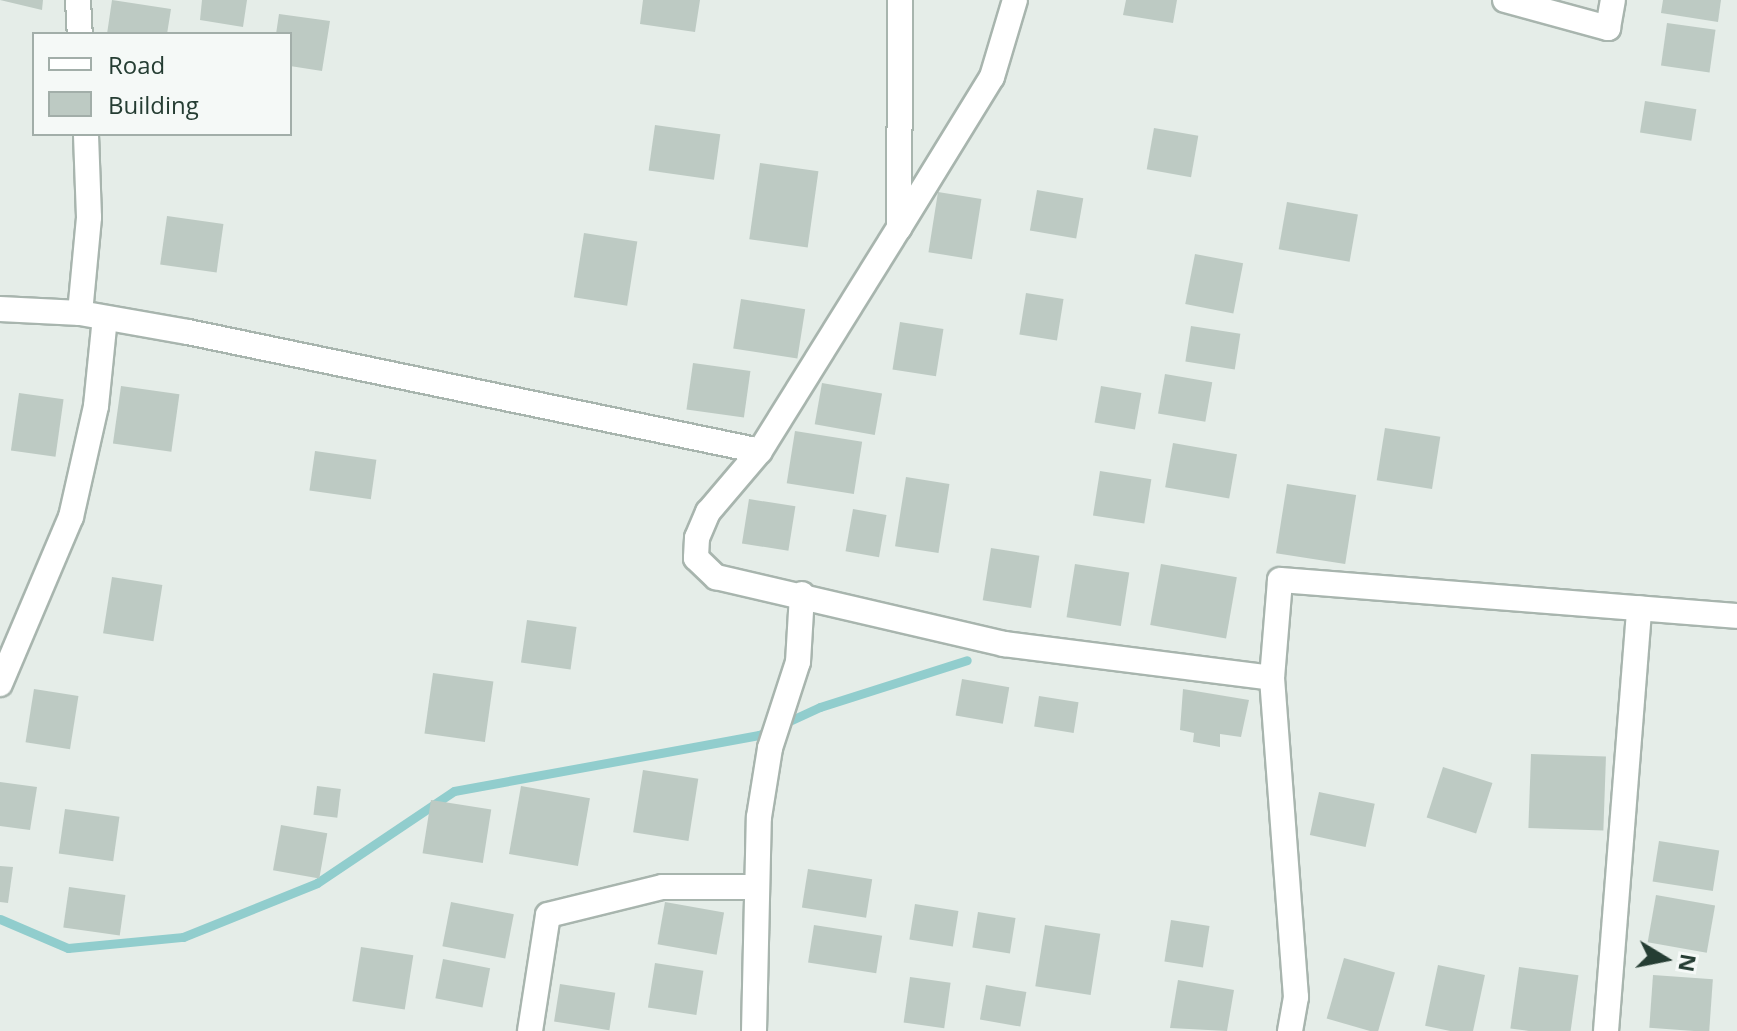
<!DOCTYPE html>
<style>
body{margin:0}
#map{position:relative;width:1737px;height:1031px;overflow:hidden;background:#e5ede8;font-family:"Open Sans",sans-serif}
div>[style]{position:absolute}
.stream>*{height:9px;margin:-4.5px;padding:0 4.5px;transform-origin:4.5px;border-radius:4.5px;background:#91cdcd}
.building>*{inset:0;background:#bdcac3;transform-origin:0 0}
.roads{filter:drop-shadow(2px 0 #a8b5ae) drop-shadow(-2px 0 #a8b5ae) drop-shadow(0 2px #a8b5ae) drop-shadow(0 -2px #a8b5ae)}
.minor>*{height:24px;margin:-12px;padding:0 12px;transform-origin:12px;border-radius:12px;background:#fff}
span{translate:-50% -50%;white-space:nowrap;text-align:center;line-height:1.15;-webkit-text-stroke:7px #f5f9f7;paint-order:stroke}
.legend{position:absolute;left:32px;top:32px;width:260px;height:104px;box-sizing:border-box;background:#f5f9f7;border:2px solid #a2aea9;margin:0;padding:10px 14px;list-style:none;font-size:24px;color:#253d33}
.legend li{display:flex;align-items:center;gap:16px;height:40px}
.legend b{width:40px;border:2px solid #a2aea9}
.north{position:absolute;left:1625px;top:919px;width:80px;height:80px;-webkit-text-stroke:6px #f5f9f7;paint-order:stroke;rotate:100deg;font-size:22px;font-weight:700;line-height:32px;text-align:center;color:#253d33}
.north::after{content:'';display:block;margin:auto;width:28px;height:36px;background:#253d33;clip-path:polygon(50% 0,100% 100%,50% 72%,0 100%)}
</style>
<div id="map">
<div class="stream">
<div style="left:0;top:919px;width:74px;rotate:23.1deg"></div>
<div style="left:68px;top:948px;width:116px;rotate:-5.5deg"></div>
<div style="left:183px;top:937px;width:144px;rotate:-21.9deg"></div>
<div style="left:317px;top:883px;width:165px;rotate:-33.9deg"></div>
<div style="left:454px;top:791px;width:310px;rotate:-10.4deg"></div>
<div style="left:759px;top:735px;width:67px;rotate:-24.7deg"></div>
<div style="left:820px;top:707px;width:154px;rotate:-17.7deg"></div>
</div>
<div class="building">
<div style="clip-path:polygon(0 0,43px 0,42px 10px)"></div>
<div style="clip-path:polygon(112px 0,171px 9px,167px 34px,107px 34px)"></div>
<div style="clip-path:polygon(202px 0,247px 0,243px 27px,200px 20px)"></div>
<div style="clip-path:polygon(643px 0,700px 0,695px 32px,640px 24px)"></div>
<div style="clip-path:polygon(1126px 0,1177px 0,1173px 23px,1123px 15px)"></div>
<div style="clip-path:polygon(1663px 0,1721px 0,1718px 22px,1661px 13px)"></div>
<div style="clip-path:polygon(279px 14px,330px 21px,322px 71px,290px 66px,290px 34px,276px 34px)"></div>
<div style="left:1667px;top:23px;width:49px;height:43px;rotate:8deg"></div>
<div style="left:1645px;top:101px;width:52px;height:32px;rotate:9deg"></div>
<div style="left:655px;top:125px;width:66px;height:46px;rotate:8deg"></div>
<div style="left:1154px;top:128px;width:45px;height:42px;rotate:10deg"></div>
<div style="left:760px;top:163px;width:59px;height:77px;rotate:8deg"></div>
<div style="left:1037px;top:190px;width:47px;height:41px;rotate:10deg"></div>
<div style="left:938px;top:192px;width:44px;height:61px;rotate:9deg"></div>
<div style="left:1287px;top:202px;width:72px;height:48px;rotate:10deg"></div>
<div style="left:167px;top:216px;width:57px;height:49px;rotate:8deg"></div>
<div style="left:584px;top:233px;width:54px;height:65px;rotate:9deg"></div>
<div style="left:1195px;top:254px;width:49px;height:51px;rotate:11deg"></div>
<div style="left:1026px;top:293px;width:38px;height:42px;rotate:9deg"></div>
<div style="left:741px;top:299px;width:65px;height:50px;rotate:9deg"></div>
<div style="left:900px;top:322px;width:44px;height:48px;rotate:9deg"></div>
<div style="left:1191px;top:326px;width:50px;height:36px;rotate:9deg"></div>
<div style="left:693px;top:363px;width:58px;height:47px;rotate:8deg"></div>
<div style="left:1165px;top:374px;width:48px;height:40px;rotate:10deg"></div>
<div style="left:822px;top:383px;width:61px;height:42px;rotate:10deg"></div>
<div style="left:121px;top:386px;width:59px;height:58px;rotate:8deg"></div>
<div style="left:1101px;top:386px;width:41px;height:37px;rotate:10deg"></div>
<div style="left:19px;top:393px;width:45px;height:58px;rotate:8deg"></div>
<div style="left:1385px;top:428px;width:56px;height:53px;rotate:9deg"></div>
<div style="left:795px;top:431px;width:68px;height:53px;rotate:9deg"></div>
<div style="left:1173px;top:443px;width:65px;height:45px;rotate:10deg"></div>
<div style="left:315px;top:451px;width:62px;height:40px;rotate:8deg"></div>
<div style="left:1100px;top:471px;width:52px;height:45px;rotate:9deg"></div>
<div style="left:906px;top:477px;width:44px;height:70px;rotate:9deg"></div>
<div style="left:1287px;top:484px;width:70px;height:70px;rotate:9deg"></div>
<div style="left:749px;top:499px;width:47px;height:45px;rotate:9deg"></div>
<div style="left:853px;top:509px;width:34px;height:43px;rotate:10deg"></div>
<div style="left:991px;top:548px;width:49px;height:53px;rotate:9deg"></div>
<div style="left:1075px;top:564px;width:55px;height:54px;rotate:9deg"></div>
<div style="left:1161px;top:564px;width:77px;height:62px;rotate:10deg"></div>
<div style="left:112px;top:577px;width:51px;height:57px;rotate:9deg"></div>
<div style="left:527px;top:620px;width:50px;height:43px;rotate:8deg"></div>
<div style="left:433px;top:673px;width:61px;height:61px;rotate:8deg"></div>
<div style="left:962px;top:679px;width:48px;height:37px;rotate:10deg"></div>
<div style="left:34px;top:689px;width:45px;height:54px;rotate:9deg"></div>
<div style="clip-path:polygon(1183px 689px,1249px 700px,1241px 737px,1220px 734px,1220px 747px,1193px 742px,1194px 733px,1180px 730px)"></div>
<div style="left:1039px;top:696px;width:40px;height:31px;rotate:9deg"></div>
<div style="left:1531px;top:754px;width:75px;height:74px;rotate:2deg"></div>
<div style="left:1443px;top:767px;width:52px;height:53px;rotate:18deg"></div>
<div style="left:643px;top:770px;width:56px;height:63px;rotate:9deg"></div>
<div style="clip-path:polygon(0 782px,37px 787px,30px 830px,0 826px)"></div>
<div style="left:317px;top:786px;width:24px;height:29px;rotate:7deg"></div>
<div style="left:521px;top:786px;width:70px;height:69px;rotate:10deg"></div>
<div style="left:1319px;top:792px;width:57px;height:44px;rotate:12deg"></div>
<div style="left:431px;top:800px;width:61px;height:54px;rotate:9deg"></div>
<div style="left:65px;top:809px;width:55px;height:45px;rotate:8deg"></div>
<div style="left:281px;top:825px;width:47px;height:46px;rotate:10deg"></div>
<div style="left:1659px;top:841px;width:61px;height:41px;rotate:9deg"></div>
<div style="clip-path:polygon(0 866px,13px 867px,8px 903px,0 902px)"></div>
<div style="left:808px;top:869px;width:65px;height:39px;rotate:9deg"></div>
<div style="left:69px;top:887px;width:57px;height:41px;rotate:8deg"></div>
<div style="left:1656px;top:895px;width:60px;height:48px;rotate:10deg"></div>
<div style="left:451px;top:902px;width:64px;height:45px;rotate:11deg"></div>
<div style="left:665px;top:902px;width:60px;height:43px;rotate:10deg"></div>
<div style="left:915px;top:904px;width:44px;height:36px;rotate:9deg"></div>
<div style="left:978px;top:912px;width:38px;height:36px;rotate:9deg"></div>
<div style="left:1171px;top:920px;width:39px;height:42px;rotate:9deg"></div>
<div style="left:814px;top:925px;width:69px;height:38px;rotate:9deg"></div>
<div style="left:1045px;top:925px;width:56px;height:62px;rotate:9deg"></div>
<div style="left:361px;top:947px;width:53px;height:55px;rotate:9deg"></div>
<div style="left:1344px;top:958px;width:53px;height:63px;rotate:16deg"></div>
<div style="left:443px;top:959px;width:48px;height:40px;rotate:11deg"></div>
<div style="left:655px;top:963px;width:49px;height:45px;rotate:9deg"></div>
<div style="left:1438px;top:965px;width:48px;height:62px;rotate:12deg"></div>
<div style="left:1519px;top:967px;width:60px;height:62px;rotate:8deg"></div>
<div style="left:1653px;top:975px;width:60px;height:53px;rotate:4deg"></div>
<div style="left:910px;top:977px;width:41px;height:46px;rotate:8deg"></div>
<div style="clip-path:polygon(1178px 980px,1234px 990px,1227px 1031px,1170px 1028px)"></div>
<div style="left:560px;top:984px;width:56px;height:38px;rotate:9deg"></div>
<div style="left:986px;top:985px;width:41px;height:35px;rotate:10deg"></div>
</div>
<div class="roads">
<div class="minor">
<div style="left:78px;top:0;width:34px;rotate:87deg"></div>
<div style="left:1505px;top:0;width:107px;rotate:15.2deg"></div>
<div style="left:1608px;top:28px;width:28px;rotate:-80deg"></div>
<div style="left:899px;top:228px;width:177px;rotate:-58.4deg"></div>
<div style="left:992px;top:77px;width:80px;rotate:-73.4deg"></div>
<div style="left:0;top:309px;width:80px;rotate:2.9deg"></div>
<div style="left:80px;top:313px;width:110px;rotate:10deg"></div>
<div style="left:188px;top:332px;width:584px;rotate:11.75deg"></div>
<div style="left:760px;top:451px;width:80px;rotate:130.4deg"></div>
<div style="left:708px;top:512px;width:28px;rotate:113deg"></div>
<div style="left:697px;top:538px;width:20px;rotate:93deg"></div>
<div style="left:696px;top:558px;width:28px;rotate:44deg"></div>
<div style="left:716px;top:577px;width:296px;rotate:13.1deg"></div>
<div style="left:1004px;top:644px;width:270px;rotate:7.2deg"></div>
<div style="left:1272px;top:678px;width:98px;rotate:-85.3deg"></div>
<div style="left:1280px;top:580px;width:458px;rotate:4.5deg"></div>
<div style="left:80px;top:313px;width:96px;rotate:-84.6deg"></div>
<div style="left:89px;top:217px;width:83px;rotate:-92.1deg"></div>
<div style="left:760px;top:451px;width:263px;rotate:-58.1deg"></div>
<div style="left:899px;top:228px;width:228px;rotate:-89.7deg"></div>
<div style="left:1272px;top:678px;width:320px;rotate:85.7deg"></div>
<div style="left:1296px;top:997px;width:35px;rotate:100deg"></div>
<div style="left:0;top:684px;width:181px;rotate:-67deg"></div>
<div style="left:71px;top:517px;width:114px;rotate:-77.3deg"></div>
<div style="left:96px;top:406px;width:88px;rotate:-84.2deg"></div>
<div style="left:530px;top:1031px;width:117px;rotate:-81.2deg"></div>
<div style="left:548px;top:915px;width:117px;rotate:-13.8deg"></div>
<div style="left:662px;top:887px;width:95px"></div>
<div style="left:754px;top:1031px;width:214px;rotate:-88.7deg"></div>
<div style="left:759px;top:817px;width:70px;rotate:-80.9deg"></div>
<div style="left:770px;top:748px;width:90px;rotate:-72deg"></div>
<div style="left:798px;top:662px;width:68px;rotate:-86.6deg"></div>
<div style="left:1606px;top:1031px;width:424px;rotate:-85.5deg"></div>
</div>
</div>
<ul class="legend">
<li><b style="height:10px;background:#fff"></b>Road</li>
<li><b style="height:22px;background:#bdcac3"></b>Building</li>
</ul>
<div class="north">N</div>
</div>
